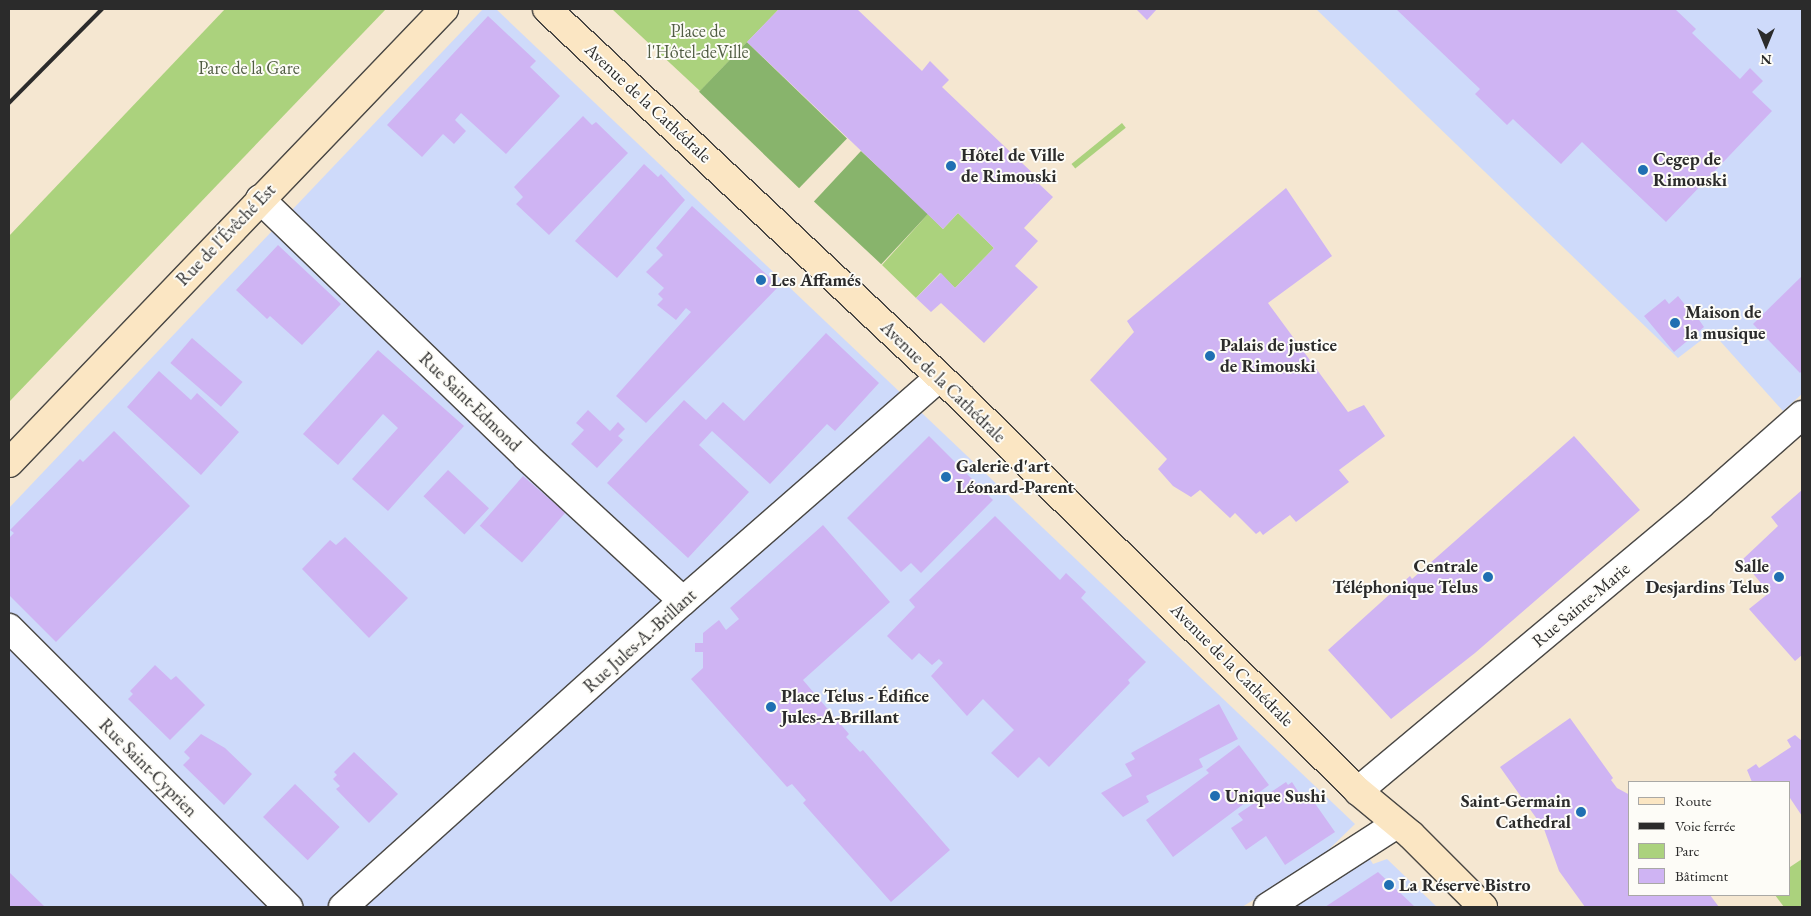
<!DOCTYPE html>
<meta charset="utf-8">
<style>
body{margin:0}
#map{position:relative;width:1811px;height:916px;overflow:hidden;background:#f5e7d1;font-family:"EB Garamond",serif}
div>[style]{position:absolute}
.built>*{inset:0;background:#cedafa}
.green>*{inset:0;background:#abd27d;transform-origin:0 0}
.forest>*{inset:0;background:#88b46c;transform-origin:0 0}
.building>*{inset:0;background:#cfb4f3;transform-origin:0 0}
.roads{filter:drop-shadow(1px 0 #494744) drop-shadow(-1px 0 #494744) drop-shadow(0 1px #494744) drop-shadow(0 -1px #494744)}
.street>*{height:28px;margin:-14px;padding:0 14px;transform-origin:14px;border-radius:14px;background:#fff}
.secondary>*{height:28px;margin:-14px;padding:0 14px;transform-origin:14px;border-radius:14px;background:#fbe6c3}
.rail>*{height:4px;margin:-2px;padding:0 2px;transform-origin:2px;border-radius:2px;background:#2b2b2b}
.dots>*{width:14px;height:14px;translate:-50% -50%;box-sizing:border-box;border:2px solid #fdfcf7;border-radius:50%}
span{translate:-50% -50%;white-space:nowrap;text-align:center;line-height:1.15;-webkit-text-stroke:4px #fdfcf7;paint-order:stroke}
.park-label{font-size:18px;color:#515d44}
.street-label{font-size:18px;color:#2b2b2b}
.poi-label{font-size:18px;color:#2b2b2b;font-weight:700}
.left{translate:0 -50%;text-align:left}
.right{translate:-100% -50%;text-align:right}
.frame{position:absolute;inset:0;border:10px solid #2b2b2b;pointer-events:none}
.legend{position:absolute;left:1628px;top:781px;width:162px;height:115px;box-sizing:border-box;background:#fdfcf7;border:1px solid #a9a8a5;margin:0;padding:6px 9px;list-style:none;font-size:15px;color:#2b2b2b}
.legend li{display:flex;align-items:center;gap:10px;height:25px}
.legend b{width:25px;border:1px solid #a9a8a5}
.north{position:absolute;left:1741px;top:20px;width:50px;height:50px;-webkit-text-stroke:4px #fdfcf7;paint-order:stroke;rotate:180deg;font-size:14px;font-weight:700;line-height:20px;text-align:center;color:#2b2b2b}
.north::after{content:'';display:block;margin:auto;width:18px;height:22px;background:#2b2b2b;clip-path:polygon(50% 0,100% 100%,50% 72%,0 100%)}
</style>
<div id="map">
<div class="built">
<div style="clip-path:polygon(483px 9px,496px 9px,1355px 824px,1317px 861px,1242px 907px,9px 907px,9px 508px)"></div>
<div style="clip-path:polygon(1316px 9px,1802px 9px,1802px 394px,1783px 411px,1712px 332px,1678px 358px)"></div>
<div style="clip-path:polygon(1368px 856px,1373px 864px,1387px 859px,1437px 907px,1293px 907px)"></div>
</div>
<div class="green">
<div style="clip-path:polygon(225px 9px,386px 9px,9px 402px,9px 236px)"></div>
<div style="clip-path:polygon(612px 9px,779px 9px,700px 91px)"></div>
<div style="left:1122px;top:123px;width:6px;height:65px;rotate:51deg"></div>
<div style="clip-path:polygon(958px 213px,994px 248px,955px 288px,940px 273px,916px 298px,882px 265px,928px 214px,943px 229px)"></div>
<div style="clip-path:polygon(1802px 859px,1802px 907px,1784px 907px,1775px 895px,1790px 895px,1790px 867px)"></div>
</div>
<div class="forest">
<div style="left:747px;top:42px;width:139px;height:69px;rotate:44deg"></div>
<div style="left:861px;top:151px;width:92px;height:69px;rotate:43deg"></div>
</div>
<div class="building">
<div style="clip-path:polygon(779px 9px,857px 9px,922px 71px,930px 61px,949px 80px,942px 87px,1041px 181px,1038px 183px,1053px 197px,1024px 228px,1038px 241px,1015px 266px,1038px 287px,984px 343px,941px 303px,931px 312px,916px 298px,941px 273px,955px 288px,994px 248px,958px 213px,943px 229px,747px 42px)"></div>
<div style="clip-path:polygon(1136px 9px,1157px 9px,1147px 20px)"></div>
<div style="clip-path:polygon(1396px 9px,1675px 9px,1696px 29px,1692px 33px,1740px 79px,1750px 68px,1763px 81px,1752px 92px,1772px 111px,1666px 222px,1582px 142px,1561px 164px,1513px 119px,1507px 125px,1475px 94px,1480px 89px)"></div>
<div style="clip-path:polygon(488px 16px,536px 61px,530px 67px,560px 96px,506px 154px,461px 113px,455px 120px,466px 131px,454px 144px,443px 134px,422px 157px,387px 125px)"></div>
<div style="clip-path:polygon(583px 116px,592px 125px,596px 122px,628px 153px,549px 235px,516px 204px,523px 197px,514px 187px)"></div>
<div style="clip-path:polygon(644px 164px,658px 177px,661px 174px,685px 200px,617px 278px,575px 241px)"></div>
<div style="clip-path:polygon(1286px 188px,1332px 256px,1268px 303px,1348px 412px,1364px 405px,1385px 436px,1339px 470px,1349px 482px,1296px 522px,1290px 515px,1263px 535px,1260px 531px,1256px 534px,1235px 513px,1230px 518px,1200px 490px,1191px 497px,1173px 486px,1158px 469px,1167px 459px,1090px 380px,1134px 332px,1127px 321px)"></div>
<div style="clip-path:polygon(692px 206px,779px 286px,646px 423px,616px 396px,691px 312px,686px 308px,676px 320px,657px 305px,663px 299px,658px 294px,664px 288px,646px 272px,663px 255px,656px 248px)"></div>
<div style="clip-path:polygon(278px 245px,341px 304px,302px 345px,270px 316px,267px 319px,236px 290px)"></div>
<div style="clip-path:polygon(1802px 276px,1802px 371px,1800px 373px,1753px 324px)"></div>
<div style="clip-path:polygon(1678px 296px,1686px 306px,1688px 304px,1704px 327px,1674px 352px,1644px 316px,1665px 299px,1669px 304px)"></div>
<div style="clip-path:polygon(826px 333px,879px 383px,835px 431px,827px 424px,770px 484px,712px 431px,699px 445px,749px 492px,688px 558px,607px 483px,684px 400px,706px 420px,723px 402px,744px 421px)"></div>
<div style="left:192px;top:338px;width:67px;height:33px;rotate:41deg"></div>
<div style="clip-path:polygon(378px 350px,464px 426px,388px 511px,352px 479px,398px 428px,383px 414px,338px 465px,303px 434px)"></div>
<div style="clip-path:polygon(159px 371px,191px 400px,197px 393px,239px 432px,201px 475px,127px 407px)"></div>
<div style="clip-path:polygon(588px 410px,610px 431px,618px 422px,625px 429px,618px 436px,623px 440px,597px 468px,571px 444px,584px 430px,576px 423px)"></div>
<div style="clip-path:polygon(114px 431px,190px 506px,56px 642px,9px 595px,9px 538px,14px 533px,10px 530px,80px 459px,83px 462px)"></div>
<div style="clip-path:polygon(929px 436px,993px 500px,921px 573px,911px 563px,901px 572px,847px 518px)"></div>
<div style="clip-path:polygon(1574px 436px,1640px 510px,1475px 653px,1391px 719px,1328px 650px,1410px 576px,1412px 579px)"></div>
<div style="left:448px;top:470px;width:56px;height:36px;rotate:43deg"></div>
<div style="left:523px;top:476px;width:56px;height:66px;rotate:41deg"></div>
<div style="clip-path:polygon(1802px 490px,1802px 655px,1795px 661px,1749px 609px,1769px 593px,1742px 560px,1778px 526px,1771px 517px)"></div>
<div style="clip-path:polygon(995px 516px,1060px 580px,1066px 573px,1086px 592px,1081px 598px,1146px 662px,1128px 680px,1130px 683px,1049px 767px,1039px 757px,1018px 778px,991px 753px,1014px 730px,983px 699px,967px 716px,931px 676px,943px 663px,939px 659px,932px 665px,919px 653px,912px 660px,887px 636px,915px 607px,909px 600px)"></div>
<div style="clip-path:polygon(823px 525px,890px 602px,803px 680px,849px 734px,846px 737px,860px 752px,863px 750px,950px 850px,891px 902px,803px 803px,806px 800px,792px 784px,787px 787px,691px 679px,703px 668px,703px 652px,695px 652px,695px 643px,703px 643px,703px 633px,719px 620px,726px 630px,739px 619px,730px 608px)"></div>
<div style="clip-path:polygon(345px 537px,408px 598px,369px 638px,302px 569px,330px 540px,336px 545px)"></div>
<div style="clip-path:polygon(155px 665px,171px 680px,176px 676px,205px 705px,170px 740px,128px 699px,133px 694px,130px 691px)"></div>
<div style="clip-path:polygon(1219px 704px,1238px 739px,1199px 759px,1203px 767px,1146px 796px,1149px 802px,1123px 817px,1101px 793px,1132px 776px,1125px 764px,1135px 759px,1131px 753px)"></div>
<div style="clip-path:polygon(1570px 718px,1613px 778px,1611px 780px,1617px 788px,1630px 795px,1630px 895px,1710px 895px,1719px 907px,1585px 907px,1559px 871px,1544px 829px,1500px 767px)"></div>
<div style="clip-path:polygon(201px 734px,225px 748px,252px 774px,224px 805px,183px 765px,190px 758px,184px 752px)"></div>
<div style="clip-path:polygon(1795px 735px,1802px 741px,1802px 816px,1790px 798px,1790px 782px,1752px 782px,1747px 770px,1756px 764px,1759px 768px,1791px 747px,1787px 740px)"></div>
<div style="clip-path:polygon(1239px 745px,1269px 785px,1173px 857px,1146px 820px,1209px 773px,1206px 770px)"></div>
<div style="clip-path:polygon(354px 752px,398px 794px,369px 823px,336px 789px,340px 786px,333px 779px,337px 775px,334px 772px)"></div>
<div style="clip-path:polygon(1286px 782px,1288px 785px,1292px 782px,1301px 796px,1307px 792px,1335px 832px,1285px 865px,1266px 836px,1246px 850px,1231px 828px,1243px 820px,1238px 814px)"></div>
<div style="left:295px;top:784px;width:62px;height:46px;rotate:44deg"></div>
<div style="clip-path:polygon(9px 872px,45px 907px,9px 907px)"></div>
<div style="clip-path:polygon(1378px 872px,1415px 907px,1325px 907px)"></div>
</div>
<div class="roads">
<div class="street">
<div style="left:260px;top:199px;width:371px;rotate:44deg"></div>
<div style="left:527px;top:457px;width:212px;rotate:42.7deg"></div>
<div style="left:9px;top:628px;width:395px;rotate:45deg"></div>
<div style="left:1358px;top:791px;width:446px;rotate:-39.9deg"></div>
<div style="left:1700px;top:505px;width:136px;rotate:-41.4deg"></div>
<div style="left:343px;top:907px;width:457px;rotate:-42deg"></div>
<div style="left:683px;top:601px;width:340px;rotate:-41.1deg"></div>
<div style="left:1268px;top:907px;width:153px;rotate:-32.8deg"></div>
</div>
<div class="secondary">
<div style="left:547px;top:9px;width:565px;rotate:43.13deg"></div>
<div style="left:959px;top:395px;width:562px;rotate:44.78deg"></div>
<div style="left:1358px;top:791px;width:69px;rotate:39.7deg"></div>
<div style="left:1411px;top:835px;width:102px;rotate:45deg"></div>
<div style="left:9px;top:463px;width:629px;rotate:-46.22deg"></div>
</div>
</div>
<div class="rail">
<div style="left:9px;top:103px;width:132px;rotate:-45.3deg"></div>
</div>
<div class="dots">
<div style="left:951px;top:166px;background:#1f6fb2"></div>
<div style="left:1643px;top:170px;background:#1f6fb2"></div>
<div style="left:761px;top:280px;background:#1f6fb2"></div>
<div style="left:1675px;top:323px;background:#1f6fb2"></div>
<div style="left:1210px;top:356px;background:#1f6fb2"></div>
<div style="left:946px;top:477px;background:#1f6fb2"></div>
<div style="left:1488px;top:577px;background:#1f6fb2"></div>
<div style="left:1779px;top:577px;background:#1f6fb2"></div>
<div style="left:771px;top:707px;background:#1f6fb2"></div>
<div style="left:1215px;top:796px;background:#1f6fb2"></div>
<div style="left:1581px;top:812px;background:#1f6fb2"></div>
<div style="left:1389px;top:885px;background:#1f6fb2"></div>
</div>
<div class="park-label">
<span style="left:698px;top:42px">Place de<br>l'Hôtel-deVille</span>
<span style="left:249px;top:68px">Parc de la Gare</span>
</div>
<div class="street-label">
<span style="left:648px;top:103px;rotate:43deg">Avenue de la Cathédrale</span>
<span style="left:226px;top:235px;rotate:-46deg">Rue de l'Évêché Est</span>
<span style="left:943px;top:382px;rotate:44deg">Avenue de la Cathédrale</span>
<span style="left:470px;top:402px;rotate:44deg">Rue Saint-Edmond</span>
<span style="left:1581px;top:605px;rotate:-40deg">Rue Sainte-Marie</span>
<span style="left:640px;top:641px;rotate:-42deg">Rue Jules-A.-Brillant</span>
<span style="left:1232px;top:665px;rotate:45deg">Avenue de la Cathédrale</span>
<span style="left:148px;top:768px;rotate:45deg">Rue Saint-Cyprien</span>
</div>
<div class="poi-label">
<span class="left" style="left:961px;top:166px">Hôtel de Ville<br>de Rimouski</span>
<span class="left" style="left:1653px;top:170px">Cegep de<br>Rimouski</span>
<span class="left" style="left:771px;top:280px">Les Affamés</span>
<span class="left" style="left:1685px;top:323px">Maison de<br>la musique</span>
<span class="left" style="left:1220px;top:356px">Palais de justice<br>de Rimouski</span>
<span class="left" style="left:956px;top:477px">Galerie d'art<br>Léonard-Parent</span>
<span class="right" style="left:1478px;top:577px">Centrale<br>Téléphonique Telus</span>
<span class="right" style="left:1769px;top:577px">Salle<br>Desjardins Telus</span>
<span class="left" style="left:781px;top:707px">Place Telus - Édifice<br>Jules-A-Brillant</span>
<span class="left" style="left:1225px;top:796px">Unique Sushi</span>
<span class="right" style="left:1571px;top:812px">Saint-Germain<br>Cathedral</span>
<span class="left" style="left:1399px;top:885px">La Réserve Bistro</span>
</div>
<div class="frame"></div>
<ul class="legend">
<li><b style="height:6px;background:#fbe6c3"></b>Route</li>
<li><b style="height:6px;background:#2b2b2b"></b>Voie ferrée</li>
<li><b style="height:14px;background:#abd27d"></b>Parc</li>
<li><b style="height:14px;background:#cfb4f3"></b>Bâtiment</li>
</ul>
<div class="north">N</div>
</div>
